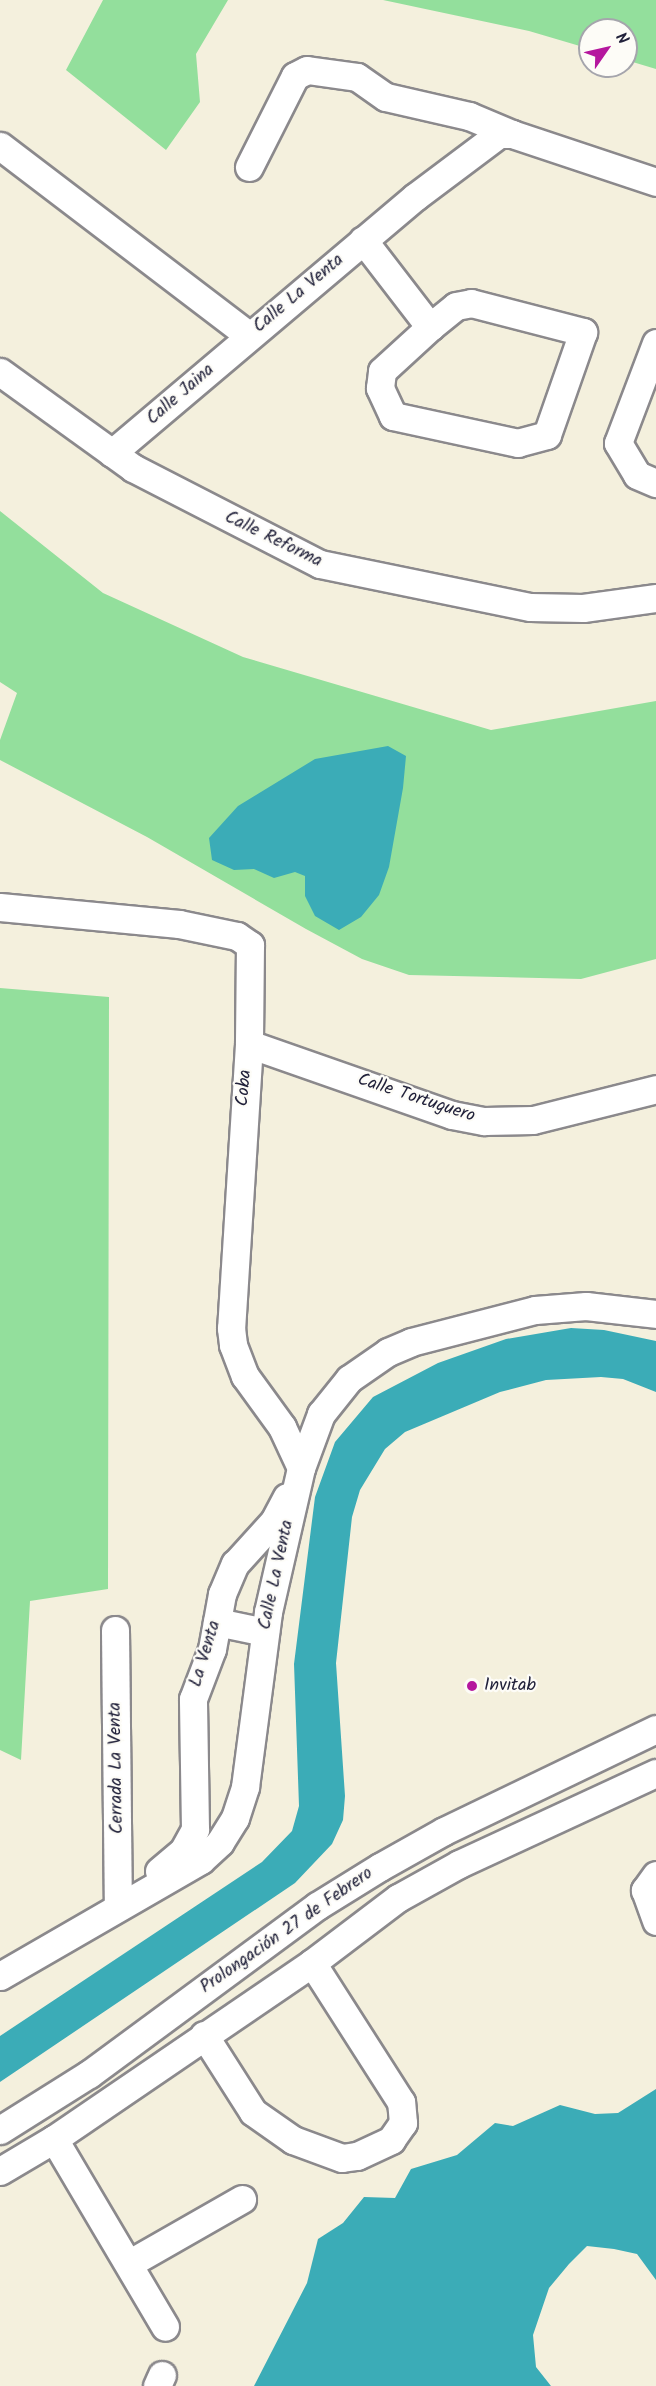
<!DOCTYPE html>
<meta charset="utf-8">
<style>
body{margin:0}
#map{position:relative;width:656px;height:2386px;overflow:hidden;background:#f4f0dd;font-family:Kalam,sans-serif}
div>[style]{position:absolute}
.green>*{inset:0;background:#93df9c}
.water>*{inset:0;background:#3bacb7}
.roads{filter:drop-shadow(2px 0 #8b898c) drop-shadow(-2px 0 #8b898c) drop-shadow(0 2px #8b898c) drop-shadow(0 -2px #8b898c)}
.minor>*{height:27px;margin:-13.5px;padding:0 13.5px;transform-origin:13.5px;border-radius:13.5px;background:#fff}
.dots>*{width:16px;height:16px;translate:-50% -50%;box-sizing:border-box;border:3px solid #fdfcf7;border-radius:50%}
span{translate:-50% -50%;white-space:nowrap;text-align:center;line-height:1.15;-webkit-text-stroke:4.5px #fdfcf7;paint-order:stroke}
.street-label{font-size:18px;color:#22223b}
.poi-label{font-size:18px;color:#22223b}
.left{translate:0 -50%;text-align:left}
.north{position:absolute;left:578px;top:18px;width:60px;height:60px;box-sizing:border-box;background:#fdfcf7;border:2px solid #a5a5ac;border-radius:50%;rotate:56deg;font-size:16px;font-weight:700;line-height:24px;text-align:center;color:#22223b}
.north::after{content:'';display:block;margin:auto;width:21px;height:27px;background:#b5179e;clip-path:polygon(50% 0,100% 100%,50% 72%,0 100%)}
</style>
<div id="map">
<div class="green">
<div style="clip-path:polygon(103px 0,228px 0,196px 54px,200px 102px,166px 150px,66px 70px)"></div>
<div style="clip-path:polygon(383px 0,656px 0,656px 69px,626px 60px,626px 30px,590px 30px,590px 49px,529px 31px)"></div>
<div style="clip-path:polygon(0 511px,103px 593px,243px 657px,491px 730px,656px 701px,656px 959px,581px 979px,409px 975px,362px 959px,306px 929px,147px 837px,0 760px,0 740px,17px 693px,0 682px)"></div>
<div style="clip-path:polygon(0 988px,109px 997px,108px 1589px,30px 1601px,21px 1760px,0 1750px)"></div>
</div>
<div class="water">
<div style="clip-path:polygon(388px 746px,406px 756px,403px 788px,389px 867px,379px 895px,361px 917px,339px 930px,315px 916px,305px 896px,305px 876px,295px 872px,274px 878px,254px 869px,234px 870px,212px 860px,209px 838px,238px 806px,315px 759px)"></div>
<div style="clip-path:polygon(571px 1328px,604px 1330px,656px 1341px,656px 1392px,623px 1379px,601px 1377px,546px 1380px,500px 1392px,405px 1432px,385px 1449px,360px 1490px,352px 1517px,336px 1663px,345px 1796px,343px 1820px,332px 1844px,295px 1883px,0 2082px,0 2036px,262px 1862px,292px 1831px,299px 1806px,294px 1664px,315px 1497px,335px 1442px,373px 1397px,438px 1363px,506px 1339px)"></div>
<div style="clip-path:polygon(656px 2089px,656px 2280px,637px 2254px,614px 2249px,587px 2246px,569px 2264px,549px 2288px,533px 2335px,536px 2367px,551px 2386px,254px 2386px,307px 2283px,318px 2239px,343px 2223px,364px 2197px,395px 2198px,411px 2169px,457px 2155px,495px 2123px,513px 2126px,560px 2105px,595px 2114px,618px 2113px)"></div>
</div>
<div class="roads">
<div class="minor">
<div style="left:0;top:146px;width:313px;rotate:37.3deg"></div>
<div style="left:249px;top:167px;width:102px;rotate:-63.2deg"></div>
<div style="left:295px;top:76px;width:13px;rotate:-27deg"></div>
<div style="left:307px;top:70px;width:50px;rotate:8deg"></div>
<div style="left:357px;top:77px;width:35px;rotate:35deg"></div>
<div style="left:386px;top:97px;width:85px;rotate:12.9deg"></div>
<div style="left:469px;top:116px;width:47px;rotate:22.7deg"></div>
<div style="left:363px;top:240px;width:110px;rotate:52.4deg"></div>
<div style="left:430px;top:327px;width:33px;rotate:-39deg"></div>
<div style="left:456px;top:306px;width:15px;rotate:-11deg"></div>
<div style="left:471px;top:303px;width:116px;rotate:14.5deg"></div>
<div style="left:583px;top:332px;width:109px;rotate:109.3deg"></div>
<div style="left:547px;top:435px;width:30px;rotate:165deg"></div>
<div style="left:518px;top:443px;width:128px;rotate:-167.8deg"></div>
<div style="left:393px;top:416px;width:31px;rotate:-115deg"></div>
<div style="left:380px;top:388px;width:17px;rotate:-83deg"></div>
<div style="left:382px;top:371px;width:65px;rotate:-42.5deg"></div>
<div style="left:656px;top:343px;width:107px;rotate:110.8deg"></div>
<div style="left:618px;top:443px;width:37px;rotate:59deg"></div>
<div style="left:637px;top:475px;width:21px;rotate:23deg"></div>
<div style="left:0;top:372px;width:164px;rotate:35.8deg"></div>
<div style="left:133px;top:468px;width:210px;rotate:27.2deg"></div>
<div style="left:320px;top:564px;width:214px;rotate:11.6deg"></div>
<div style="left:530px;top:607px;width:53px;rotate:1.1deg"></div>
<div style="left:583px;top:608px;width:74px;rotate:-7.8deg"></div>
<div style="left:112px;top:453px;width:397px;rotate:-40.2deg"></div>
<div style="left:415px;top:197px;width:105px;rotate:-36.9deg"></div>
<div style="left:499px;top:134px;width:13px"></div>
<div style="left:512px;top:134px;width:152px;rotate:18.4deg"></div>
<div style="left:0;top:907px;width:180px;rotate:5.4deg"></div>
<div style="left:179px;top:924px;width:59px;rotate:11.7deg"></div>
<div style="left:237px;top:936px;width:16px;rotate:35deg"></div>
<div style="left:250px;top:945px;width:99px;rotate:90.6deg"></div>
<div style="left:249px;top:1044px;width:285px;rotate:93.6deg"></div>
<div style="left:231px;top:1328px;width:17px;rotate:83deg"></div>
<div style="left:233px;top:1345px;width:33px;rotate:69deg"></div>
<div style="left:245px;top:1376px;width:63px;rotate:54deg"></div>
<div style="left:282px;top:1427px;width:45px;rotate:65.1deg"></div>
<div style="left:249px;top:1044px;width:215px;rotate:19.3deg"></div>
<div style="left:452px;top:1115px;width:33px;rotate:11deg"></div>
<div style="left:484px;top:1121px;width:49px;rotate:-1.2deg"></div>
<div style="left:533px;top:1120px;width:127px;rotate:-14.1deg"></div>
<div style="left:217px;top:1622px;width:49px;rotate:11.8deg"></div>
<div style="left:115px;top:1630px;width:276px;rotate:89.4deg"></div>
<div style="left:159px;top:1871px;width:31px;rotate:-40deg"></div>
<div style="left:183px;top:1851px;width:25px;rotate:-61deg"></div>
<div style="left:195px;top:1829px;width:130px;rotate:-90.9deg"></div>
<div style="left:193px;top:1699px;width:53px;rotate:-69.2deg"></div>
<div style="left:212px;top:1649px;width:56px;rotate:-79.7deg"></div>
<div style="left:222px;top:1594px;width:33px;rotate:-67deg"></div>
<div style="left:235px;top:1564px;width:58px;rotate:-47.8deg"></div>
<div style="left:274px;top:1521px;width:27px;rotate:-62deg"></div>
<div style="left:656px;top:1875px;width:19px;rotate:126deg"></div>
<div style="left:645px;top:1890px;width:33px;rotate:70deg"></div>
<div style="left:0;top:1976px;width:232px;rotate:-30deg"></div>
<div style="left:201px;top:1860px;width:26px;rotate:-43deg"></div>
<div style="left:220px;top:1842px;width:28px;rotate:-58deg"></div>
<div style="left:235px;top:1818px;width:33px;rotate:-72deg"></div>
<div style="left:245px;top:1787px;width:177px;rotate:-82.5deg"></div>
<div style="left:268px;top:1612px;width:148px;rotate:-77.1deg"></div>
<div style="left:301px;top:1468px;width:58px;rotate:-69.7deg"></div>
<div style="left:321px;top:1414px;width:45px;rotate:-51.3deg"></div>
<div style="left:349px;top:1379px;width:47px;rotate:-34.7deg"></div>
<div style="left:388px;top:1352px;width:25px;rotate:-23deg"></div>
<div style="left:411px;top:1342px;width:128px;rotate:-14.5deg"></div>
<div style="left:535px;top:1310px;width:51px;rotate:-4.5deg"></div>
<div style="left:586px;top:1306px;width:70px;rotate:6.5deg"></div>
<div style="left:204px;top:2035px;width:91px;rotate:57.5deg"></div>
<div style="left:253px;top:2112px;width:49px;rotate:35deg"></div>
<div style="left:293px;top:2140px;width:52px;rotate:20.2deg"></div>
<div style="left:342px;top:2158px;width:15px;rotate:-8deg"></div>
<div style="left:357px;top:2156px;width:38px;rotate:-25deg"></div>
<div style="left:391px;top:2140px;width:21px;rotate:-55deg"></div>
<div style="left:403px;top:2123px;width:21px;rotate:-95deg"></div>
<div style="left:401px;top:2102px;width:165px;rotate:-122.6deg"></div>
<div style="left:0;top:2130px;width:105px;rotate:-32.2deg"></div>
<div style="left:89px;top:2074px;width:283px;rotate:-36.4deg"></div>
<div style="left:317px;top:1906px;width:74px;rotate:-31.8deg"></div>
<div style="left:380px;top:1867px;width:73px;rotate:-29.4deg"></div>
<div style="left:444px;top:1831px;width:235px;rotate:-25.7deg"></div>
<div style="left:54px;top:2139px;width:218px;rotate:59.4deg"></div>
<div style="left:0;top:2171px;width:63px;rotate:-30.7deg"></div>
<div style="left:54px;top:2139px;width:312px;rotate:-34.3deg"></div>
<div style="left:312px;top:1963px;width:108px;rotate:-37.1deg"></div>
<div style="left:398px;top:1898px;width:70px;rotate:-29.1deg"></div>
<div style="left:459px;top:1864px;width:217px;rotate:-24.8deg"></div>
<div style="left:130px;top:2263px;width:129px;rotate:-29.7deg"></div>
<div style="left:157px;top:2386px;width:12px;rotate:-66deg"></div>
</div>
</div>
<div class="dots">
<div style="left:472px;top:1686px;background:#b5179e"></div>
</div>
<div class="street-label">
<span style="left:299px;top:294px;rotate:-40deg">Calle La Venta</span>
<span style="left:181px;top:395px;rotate:-41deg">Calle Jaina</span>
<span style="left:273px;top:540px;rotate:26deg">Calle Reforma</span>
<span style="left:245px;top:1088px;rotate:-85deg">Coba</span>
<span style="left:416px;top:1099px;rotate:18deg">Calle Tortuguero</span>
<span style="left:277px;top:1575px;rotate:-78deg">Calle La Venta</span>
<span style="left:206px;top:1654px;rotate:-73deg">La Venta</span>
<span style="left:117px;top:1768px;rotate:-91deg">Cerrada La Venta</span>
<span style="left:287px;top:1931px;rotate:-35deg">Prolongación 27 de Febrero</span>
</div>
<div class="poi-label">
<span class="left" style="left:484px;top:1686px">Invitab</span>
</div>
<div class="north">N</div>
</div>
